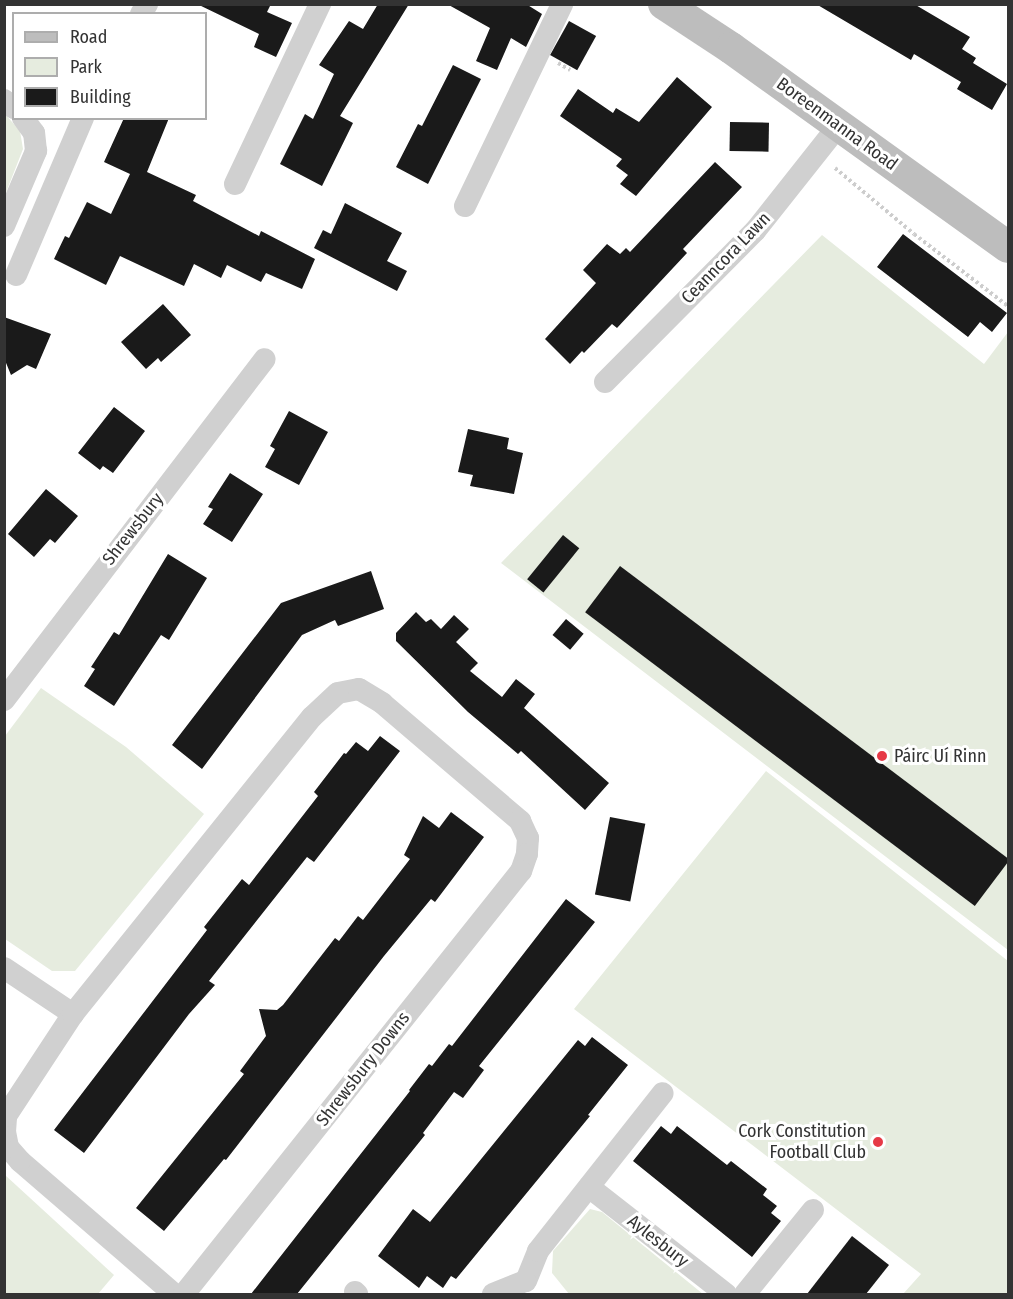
<!DOCTYPE html>
<meta charset="utf-8">
<style>
body{margin:0}
#map{position:relative;width:1013px;height:1299px;overflow:hidden;background:#fff;font-family:"Fira Sans Condensed",sans-serif}
div>[style]{position:absolute}
.green>*{inset:0;background:#e6ecdf}
.building>*{inset:0;background:#1a1a1a;transform-origin:0 0}
.path>*{height:4px;margin-top:-2px;transform-origin:0;background:repeating-linear-gradient(90deg,#cdcdcd 0 3px,transparent 0 6px)}
.minor>*{height:22px;margin:-11px;padding:0 11px;transform-origin:11px;border-radius:11px;background:#d0d0d0}
.secondary>*{height:32px;margin:-16px;padding:0 16px;transform-origin:16px;border-radius:16px;background:#bdbdbd}
.dots>*{width:16px;height:16px;translate:-50% -50%;box-sizing:border-box;border:3px solid #fff;border-radius:50%}
span{translate:-50% -50%;white-space:nowrap;text-align:center;line-height:1.15;-webkit-text-stroke:6px #fff;paint-order:stroke}
.street-label{font-size:18px;color:#333}
.poi-label{font-size:18px;color:#333}
.left{translate:0 -50%;text-align:left}
.right{translate:-100% -50%;text-align:right}
.frame{position:absolute;inset:0;border:6px solid #333;pointer-events:none}
.legend{position:absolute;left:12px;top:12px;width:195px;height:108px;box-sizing:border-box;background:#fff;border:2px solid #adadad;margin:0;padding:8px 10px;list-style:none;font-size:18px;color:#333}
.legend li{display:flex;align-items:center;gap:12px;height:30px}
.legend b{width:30px;border:2px solid #adadad}
</style>
<div id="map">
<div class="green">
<div style="clip-path:polygon(5px 114px,20px 131px,23px 149px,5px 195px)"></div>
<div style="clip-path:polygon(822px 235px,984px 364px,1008px 332px,1008px 950px,501px 563px)"></div>
<div style="clip-path:polygon(41px 688px,126px 747px,204px 814px,75px 971px,52px 971px,5px 939px,5px 736px)"></div>
<div style="clip-path:polygon(766px 771px,1008px 961px,1008px 1294px,903px 1294px,921px 1274px,574px 1009px)"></div>
<div style="clip-path:polygon(5px 1175px,114px 1275px,98px 1294px,5px 1294px)"></div>
<div style="clip-path:polygon(590px 1209px,602px 1212px,703px 1294px,569px 1294px,552px 1273px,553px 1251px)"></div>
</div>
<div class="building">
<div style="clip-path:polygon(197px 4px,271px 4px,267px 12px,292px 23px,276px 57px,254px 47px,259px 34px)"></div>
<div style="clip-path:polygon(378px 4px,409px 4px,340px 116px,353px 123px,322px 186px,280px 164px,305px 114px,313px 119px,334px 74px,319px 65px,349px 21px,363px 29px)"></div>
<div style="clip-path:polygon(447px 4px,526px 4px,542px 14px,526px 47px,511px 38px,497px 70px,476px 61px,490px 28px)"></div>
<div style="clip-path:polygon(816px 4px,914px 4px,970px 37px,962px 49px,976px 58px,973px 63px,1007px 84px,992px 110px,957px 89px,961px 82px,914px 54px,911px 60px)"></div>
<div style="left:569px;top:21px;width:31px;height:39px;rotate:29deg"></div>
<div style="clip-path:polygon(453px 65px,481px 79px,428px 184px,396px 167px,418px 124px,422px 126px)"></div>
<div style="clip-path:polygon(677px 77px,712px 107px,636px 196px,620px 184px,628px 175px,616px 166px,622px 159px,560px 116px,578px 89px,613px 113px,616px 108px,639px 122px)"></div>
<div style="clip-path:polygon(124px 118px,169px 118px,147px 172px,196px 195px,193px 201px,259px 236px,261px 231px,315px 259px,302px 289px,266px 273px,261px 282px,227px 265px,221px 278px,194px 264px,184px 286px,120px 256px,106px 285px,54px 259px,65px 236px,69px 238px,87px 202px,111px 214px,130px 174px,104px 162px)"></div>
<div style="left:730px;top:122px;width:39px;height:29px;rotate:1deg"></div>
<div style="clip-path:polygon(715px 162px,742px 187px,683px 249px,687px 253px,617px 328px,612px 324px,584px 353px,582px 351px,570px 364px,545px 339px,596px 283px,583px 270px,607px 244px,620px 254px,626px 248px,630px 252px)"></div>
<div style="clip-path:polygon(345px 203px,402px 233px,387px 261px,407px 271px,397px 291px,314px 248px,323px 230px,331px 234px)"></div>
<div style="clip-path:polygon(903px 234px,1007px 313px,992px 332px,980px 322px,968px 337px,877px 267px)"></div>
<div style="clip-path:polygon(163px 304px,191px 335px,161px 362px,158px 358px,146px 369px,121px 342px)"></div>
<div style="clip-path:polygon(4px 317px,51px 334px,36px 369px,27px 365px,11px 375px,4px 358px)"></div>
<div style="clip-path:polygon(114px 407px,145px 431px,113px 473px,103px 466px,100px 470px,78px 453px)"></div>
<div style="clip-path:polygon(289px 411px,328px 432px,299px 485px,265px 467px,275px 449px,270px 446px)"></div>
<div style="clip-path:polygon(468px 429px,509px 438px,507px 449px,523px 453px,514px 494px,470px 486px,473px 475px,458px 472px)"></div>
<div style="clip-path:polygon(230px 473px,263px 494px,232px 542px,203px 524px,213px 509px,208px 507px)"></div>
<div style="clip-path:polygon(46px 489px,78px 516px,55px 543px,50px 539px,34px 557px,8px 534px)"></div>
<div style="left:563px;top:535px;width:21px;height:57px;rotate:39deg"></div>
<div style="clip-path:polygon(168px 554px,207px 578px,169px 640px,161px 635px,114px 706px,84px 686px,95px 669px,91px 667px,114px 632px,119px 635px)"></div>
<div style="left:620px;top:566px;width:488px;height:58px;rotate:37deg"></div>
<div style="clip-path:polygon(371px 571px,384px 609px,338px 626px,335px 620px,302px 635px,202px 769px,172px 745px,281px 603px)"></div>
<div style="clip-path:polygon(416px 612px,426px 622px,431px 619px,441px 629px,454px 615px,469px 629px,456px 642px,478px 663px,470px 671px,502px 697px,516px 679px,535px 694px,524px 708px,609px 783px,585px 810px,521px 751px,518px 754px,468px 712px,396px 641px,396px 633px)"></div>
<div style="left:566px;top:619px;width:23px;height:21px;rotate:40deg"></div>
<div style="clip-path:polygon(380px 736px,400px 751px,314px 862px,307px 857px,209px 981px,215px 985px,189px 1014px,84px 1153px,54px 1130px,207px 930px,204px 927px,242px 879px,249px 885px,318px 796px,314px 792px,344px 753px,346px 754px,356px 742px,368px 751px)"></div>
<div style="clip-path:polygon(451px 812px,484px 837px,435px 902px,431px 899px,384px 956px,226px 1160px,224px 1159px,164px 1231px,136px 1208px,244px 1074px,240px 1071px,266px 1036px,259px 1009px,277px 1010px,283px 1005px,335px 938px,339px 941px,358px 916px,363px 920px,410px 859px,404px 855px,423px 816px,439px 828px)"></div>
<div style="left:610px;top:817px;width:36px;height:79px;rotate:11deg"></div>
<div style="clip-path:polygon(566px 899px,595px 922px,479px 1066px,484px 1070px,463px 1098px,454px 1092px,423px 1133px,425px 1135px,297px 1294px,251px 1294px,410px 1091px,409px 1090px,429px 1064px,432px 1066px,449px 1044px,452px 1046px)"></div>
<div style="clip-path:polygon(592px 1037px,628px 1065px,588px 1115px,590px 1116px,456px 1279px,451px 1276px,443px 1288px,427px 1276px,419px 1288px,378px 1256px,413px 1209px,430px 1222px,578px 1040px,585px 1046px)"></div>
<div style="clip-path:polygon(661px 1126px,671px 1134px,677px 1126px,727px 1165px,731px 1161px,767px 1189px,763px 1195px,777px 1206px,771px 1213px,781px 1221px,752px 1257px,633px 1161px)"></div>
<div style="clip-path:polygon(852px 1236px,889px 1265px,866px 1294px,807px 1294px)"></div>
</div>
<div class="path">
<div style="left:558px;top:63px;width:14px;rotate:30deg"></div>
<div style="left:835px;top:168px;width:103px;rotate:39.9deg"></div>
<div style="left:914px;top:234px;width:118px;rotate:37.5deg"></div>
</div>
<div class="minor">
<div style="left:141px;top:14px;width:12px;rotate:-59deg"></div>
<div style="left:4px;top:100px;width:13px;rotate:39deg"></div>
<div style="left:235px;top:184px;width:199px;rotate:-64.7deg"></div>
<div style="left:465px;top:206px;width:224px;rotate:-64.3deg"></div>
<div style="left:4px;top:226px;width:82px;rotate:-66.9deg"></div>
<div style="left:36px;top:151px;width:18px;rotate:-96deg"></div>
<div style="left:34px;top:133px;width:19px;rotate:-126deg"></div>
<div style="left:16px;top:275px;width:171px;rotate:-66.9deg"></div>
<div style="left:605px;top:382px;width:213px;rotate:-45.2deg"></div>
<div style="left:755px;top:231px;width:135px;rotate:-51.6deg"></div>
<div style="left:4px;top:700px;width:429px;rotate:-52.6deg"></div>
<div style="left:4px;top:968px;width:83px;rotate:33.7deg"></div>
<div style="left:589px;top:1187px;width:174px;rotate:38deg"></div>
<div style="left:526px;top:1281px;width:32px;rotate:-68deg"></div>
<div style="left:538px;top:1251px;width:201px;rotate:-51.7deg"></div>
<div style="left:355px;top:1292px;width:3px;rotate:45deg"></div>
<div style="left:174px;top:1294px;width:203px;rotate:-139.2deg"></div>
<div style="left:20px;top:1161px;width:18px;rotate:-131deg"></div>
<div style="left:8px;top:1147px;width:15px;rotate:-101deg"></div>
<div style="left:5px;top:1132px;width:16px;rotate:-86deg"></div>
<div style="left:6px;top:1116px;width:122px;rotate:-56.7deg"></div>
<div style="left:73px;top:1014px;width:381px;rotate:-51.2deg"></div>
<div style="left:312px;top:717px;width:35px;rotate:-43deg"></div>
<div style="left:338px;top:693px;width:21px;rotate:-11deg"></div>
<div style="left:359px;top:689px;width:27px;rotate:31deg"></div>
<div style="left:382px;top:703px;width:182px;rotate:40.5deg"></div>
<div style="left:520px;top:821px;width:19px;rotate:65deg"></div>
<div style="left:528px;top:838px;width:16px;rotate:94deg"></div>
<div style="left:527px;top:854px;width:18px;rotate:109deg"></div>
<div style="left:521px;top:871px;width:541px;rotate:128.54deg"></div>
<div style="left:493px;top:1294px;width:35px;rotate:-22deg"></div>
<div style="left:745px;top:1294px;width:108px;rotate:-51deg"></div>
</div>
<div class="secondary">
<div style="left:664px;top:4px;width:80px;rotate:33.3deg"></div>
<div style="left:731px;top:48px;width:341px;rotate:35.7deg"></div>
</div>
<div class="dots">
<div style="left:882px;top:756px;background:#e63946"></div>
<div style="left:878px;top:1142px;background:#e63946"></div>
</div>
<div class="street-label">
<span style="left:837px;top:124px;rotate:36deg">Boreenmanna Road</span>
<span style="left:726px;top:258px;rotate:-46deg">Ceanncora Lawn</span>
<span style="left:133px;top:529px;rotate:-52deg">Shrewsbury</span>
<span style="left:363px;top:1069px;rotate:-52deg">Shrewsbury Downs</span>
<span style="left:658px;top:1241px;rotate:38deg">Aylesbury</span>
</div>
<div class="poi-label">
<span class="left" style="left:894px;top:756px">Páirc Uí Rinn</span>
<span class="right" style="left:866px;top:1142px">Cork Constitution<br>Football Club</span>
</div>
<div class="frame"></div>
<ul class="legend">
<li><b style="height:8px;background:#bdbdbd"></b>Road</li>
<li><b style="height:16px;background:#e6ecdf"></b>Park</li>
<li><b style="height:16px;background:#1a1a1a"></b>Building</li>
</ul>
</div>
